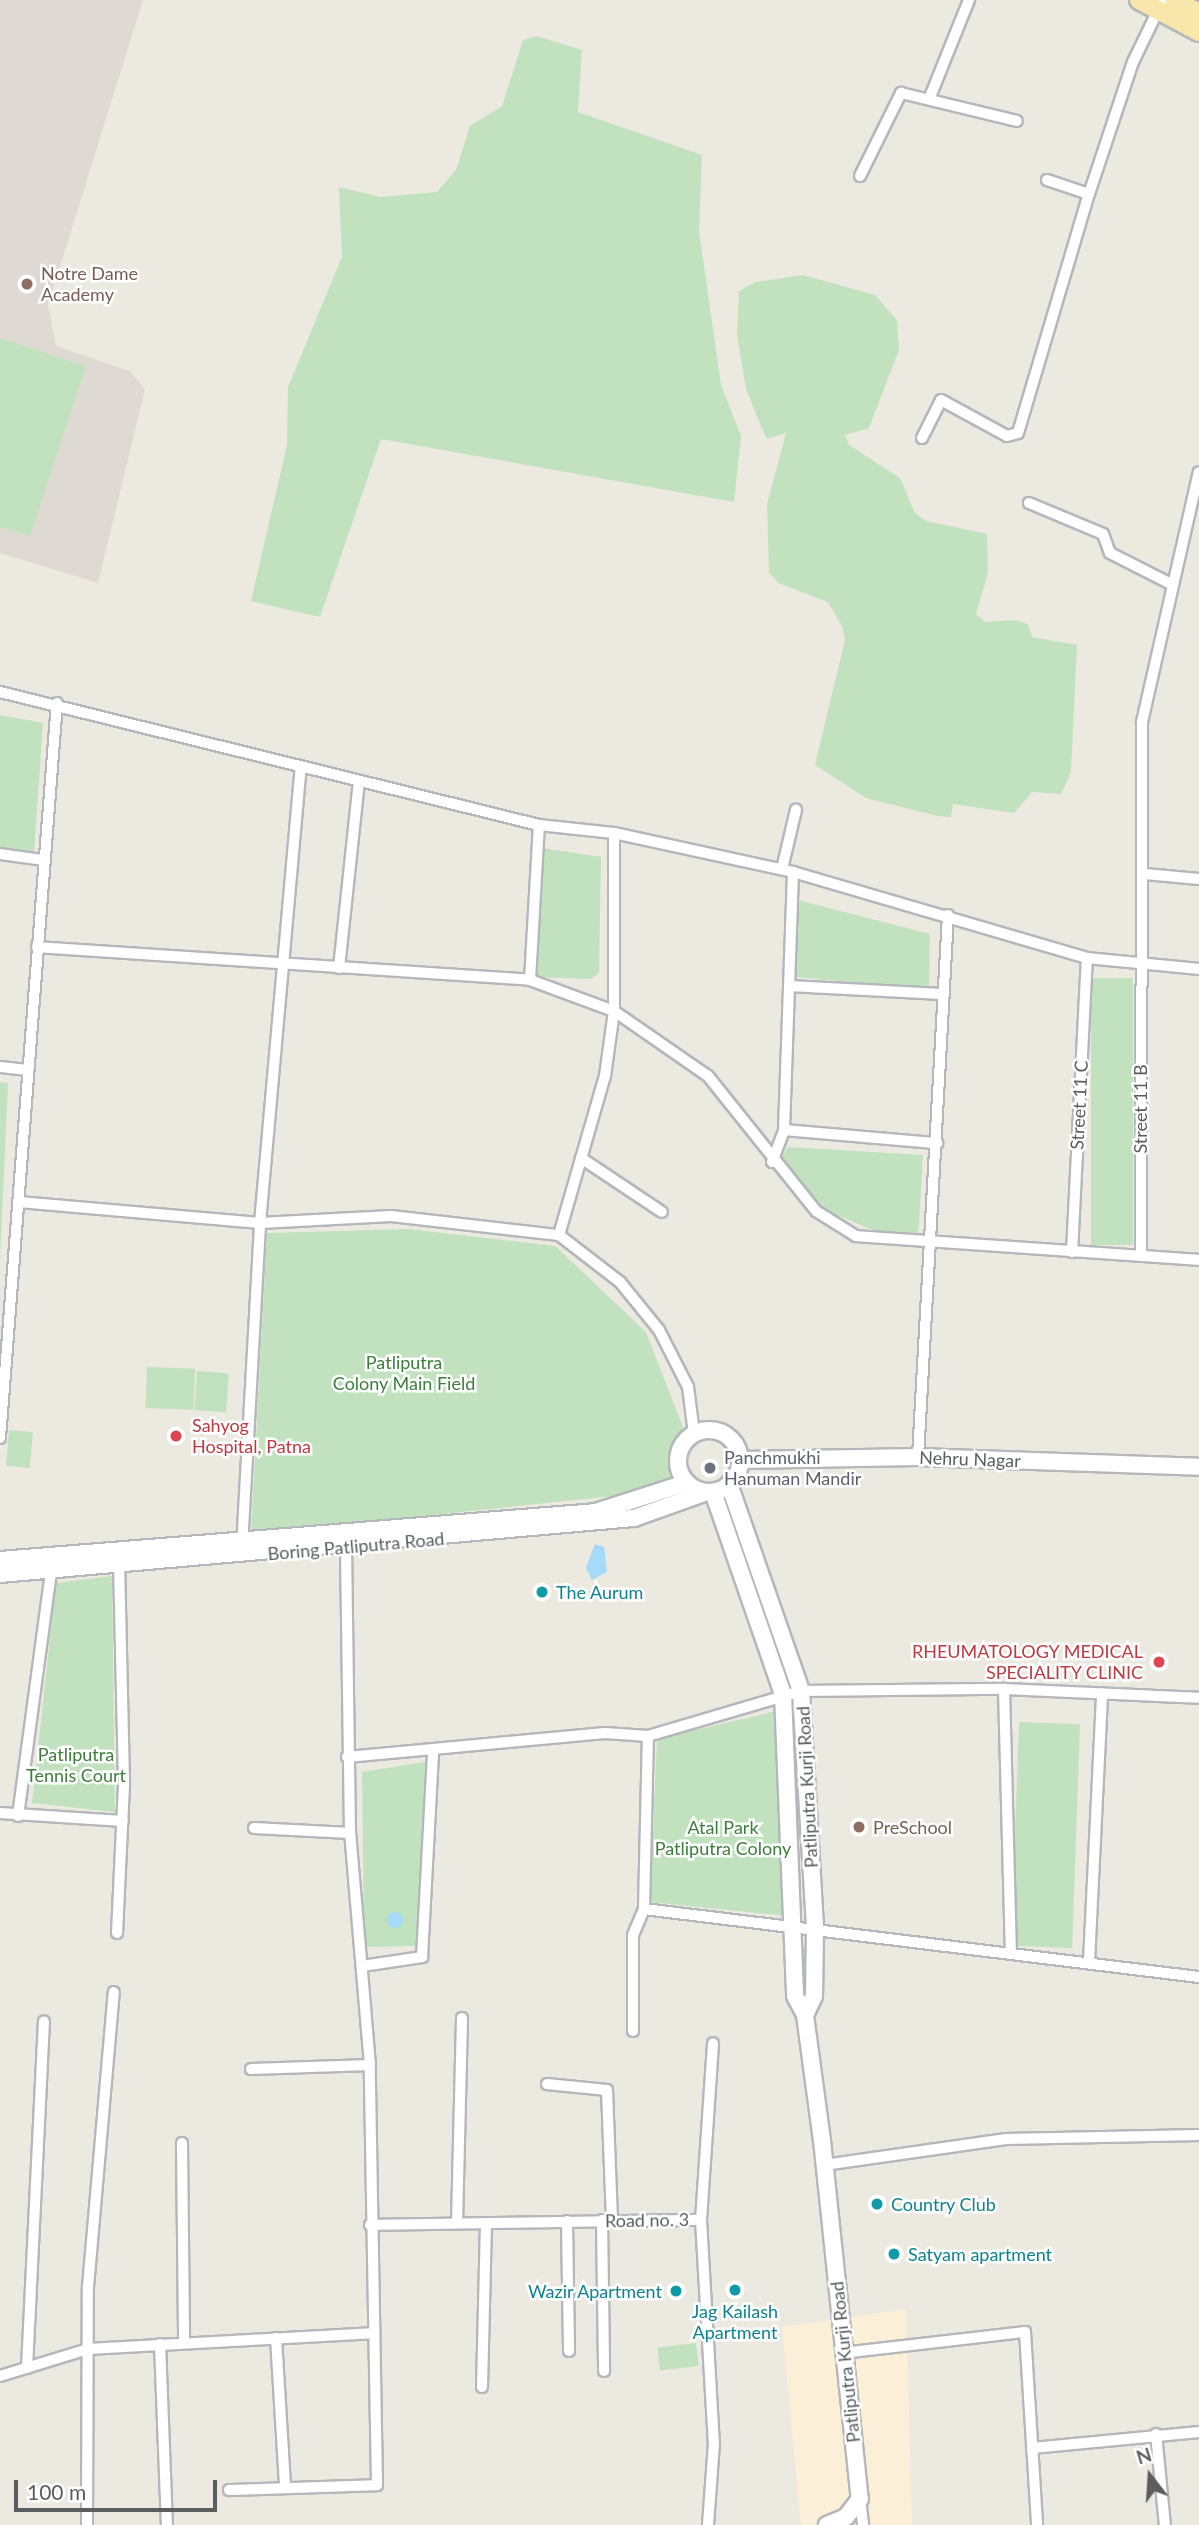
<!DOCTYPE html>
<style>
body{margin:0}
#map{position:relative;width:1199px;height:2525px;overflow:hidden;background:#ece9e1;font-family:Lato,sans-serif}
div>[style]{position:absolute}
.commercial>*{inset:0;background:#fbf0d7}
.education>*{inset:0;background:#dedad3}
.green>*{inset:0;background:#c2e2bf;transform-origin:0 0}
.water>*{inset:0;background:#a5daf8}
.round{border-radius:50%}
.roads{filter:drop-shadow(2px 0 #b4b7bb) drop-shadow(-2px 0 #b4b7bb) drop-shadow(0 2px #b4b7bb) drop-shadow(0 -2px #b4b7bb)}
.street>*{height:10px;margin:-5px;padding:0 5px;transform-origin:5px;border-radius:5px;background:#fff}
.secondary>*{height:16px;margin:-8px;padding:0 8px;transform-origin:8px;border-radius:8px;background:#fff}
.secondary>.ring{margin:-8px;padding:0;box-sizing:content-box;background:none;border:16px solid #fff;border-radius:50%}
.primary>*{height:18px;margin:-9px;padding:0 9px;transform-origin:9px;border-radius:9px;background:#f8e6aa}
.dots>*{width:19px;height:19px;translate:-50% -50%;box-sizing:border-box;border:4px solid #fff;border-radius:50%}
span{translate:-50% -50%;white-space:nowrap;text-align:center;line-height:1.15;-webkit-text-stroke:5px #fff;paint-order:stroke}
.education-label{font-size:18px;color:#785e54}
.left{translate:0 -50%;text-align:left}
.street-label{font-size:18px;color:#5a5e61}
.park-label{font-size:18px;color:#3c7f3b}
.health-label{font-size:18px;color:#be3a42}
.right{translate:-100% -50%;text-align:right}
.worship-label{font-size:18px;color:#5b616d}
.culture-label{font-size:18px;color:#0d838f}
.north{position:absolute;left:1115px;top:2441px;width:70px;height:70px;-webkit-text-stroke:5px #fff;paint-order:stroke;rotate:343deg;font-size:19px;font-weight:700;line-height:28px;text-align:center;color:#5a5e61}
.north::after{content:'';display:block;margin:auto;width:24px;height:32px;background:#5a5e61;clip-path:polygon(50% 0,100% 100%,50% 72%,0 100%)}
.scale{position:absolute;left:14px;top:2480px;width:203px;height:32px;box-sizing:border-box;border:4px solid #5a5e61;border-top:0;padding-left:9px;font-size:21px;line-height:24px;white-space:nowrap;color:#5a5e61;-webkit-text-stroke:5px #fff;paint-order:stroke}
</style>
<div id="map">
<div class="commercial">
<div style="clip-path:polygon(906px 2309px,912px 2525px,801px 2525px,782px 2327px)"></div>
</div>
<div class="education">
<div style="clip-path:polygon(0 0,143px 0,48px 305px,56px 346px,130px 371px,145px 389px,98px 583px,0 553px)"></div>
</div>
<div class="green">
<div style="clip-path:polygon(537px 36px,582px 50px,578px 112px,702px 155px,699px 231px,721px 385px,741px 436px,734px 502px,381px 439px,320px 617px,251px 601px,287px 445px,288px 387px,342px 257px,339px 187px,381px 197px,437px 192px,456px 170px,470px 126px,502px 106px,523px 40px)"></div>
<div style="clip-path:polygon(803px 275px,875px 295px,897px 320px,899px 350px,869px 428px,845px 435px,849px 445px,900px 478px,915px 513px,926px 521px,987px 534px,988px 573px,976px 614px,985px 622px,1014px 620px,1028px 624px,1032px 637px,1077px 645px,1071px 772px,1061px 794px,1032px 792px,1014px 813px,953px 804px,951px 817px,938px 816px,866px 798px,815px 765px,845px 640px,842px 626px,828px 602px,778px 583px,769px 572px,767px 504px,786px 433px,767px 439px,763px 431px,746px 389px,737px 334px,739px 291px,755px 282px)"></div>
<div style="clip-path:polygon(0 338px,86px 366px,30px 536px,0 527px)"></div>
<div style="clip-path:polygon(0 715px,43px 723px,34px 853px,0 848px)"></div>
<div style="clip-path:polygon(542px 848px,601px 857px,599px 973px,591px 979px,535px 977px)"></div>
<div style="clip-path:polygon(798px 900px,930px 934px,929px 990px,796px 977px)"></div>
<div style="left:1091px;top:978px;width:42px;height:267px"></div>
<div style="clip-path:polygon(0 1082px,8px 1083px,0 1261px)"></div>
<div style="clip-path:polygon(788px 1147px,923px 1155px,918px 1238px,887px 1236px,820px 1208px,782px 1157px)"></div>
<div style="clip-path:polygon(408px 1229px,555px 1246px,646px 1332px,683px 1427px,678px 1455px,684px 1474px,643px 1493px,251px 1534px,267px 1233px)"></div>
<div style="left:147px;top:1367px;width:48px;height:41px;rotate:2deg"></div>
<div style="left:197px;top:1371px;width:32px;height:39px;rotate:4deg"></div>
<div style="left:9px;top:1430px;width:24px;height:36px;rotate:5deg"></div>
<div style="clip-path:polygon(112px 1576px,115px 1812px,32px 1803px,56px 1583px)"></div>
<div style="clip-path:polygon(785px 1709px,797px 1917px,650px 1902px,657px 1739px)"></div>
<div style="left:1019px;top:1722px;width:61px;height:224px;rotate:2deg"></div>
<div style="clip-path:polygon(425px 1762px,418px 1946px,364px 1947px,362px 1772px)"></div>
<div style="left:696px;top:2343px;width:23px;height:39px;rotate:83deg"></div>
</div>
<div class="water">
<div style="clip-path:polygon(595px 1544px,604px 1547px,607px 1572px,592px 1580px,586px 1568px)"></div>
<div class="round" style="left:387px;top:1912px;width:16px;height:16px"></div>
</div>
<div class="roads">
<div class="street">
<div style="left:930px;top:97px;width:105px;rotate:-68.1deg"></div>
<div style="left:860px;top:176px;width:93px;rotate:-63.7deg"></div>
<div style="left:901px;top:93px;width:119px;rotate:13.6deg"></div>
<div style="left:1047px;top:180px;width:44px;rotate:18.4deg"></div>
<div style="left:922px;top:438px;width:42px;rotate:-63.4deg"></div>
<div style="left:941px;top:400px;width:75px;rotate:28.6deg"></div>
<div style="left:1007px;top:436px;width:11px;rotate:-15deg"></div>
<div style="left:1018px;top:433px;width:249px;rotate:-73.5deg"></div>
<div style="left:1089px;top:194px;width:139px;rotate:-71.6deg"></div>
<div style="left:1133px;top:62px;width:69px;rotate:-64.2deg"></div>
<div style="left:1029px;top:503px;width:80px;rotate:22.7deg"></div>
<div style="left:1103px;top:534px;width:20px;rotate:70deg"></div>
<div style="left:1110px;top:553px;width:68px;rotate:26.9deg"></div>
<div style="left:0;top:692px;width:555px;rotate:13.86deg"></div>
<div style="left:539px;top:825px;width:75px;rotate:6.1deg"></div>
<div style="left:614px;top:833px;width:183px;rotate:12.3deg"></div>
<div style="left:793px;top:872px;width:306px;rotate:16.3deg"></div>
<div style="left:1087px;top:958px;width:113px;rotate:5.6deg"></div>
<div style="left:0;top:854px;width:43px;rotate:7.9deg"></div>
<div style="left:782px;top:869px;width:61px;rotate:-76.7deg"></div>
<div style="left:1145px;top:874px;width:54px;rotate:5.3deg"></div>
<div style="left:37px;top:947px;width:494px;rotate:3.8deg"></div>
<div style="left:530px;top:980px;width:90px;rotate:20.3deg"></div>
<div style="left:614px;top:1011px;width:114px;rotate:34.7deg"></div>
<div style="left:708px;top:1076px;width:173px;rotate:51.3deg"></div>
<div style="left:816px;top:1211px;width:47px;rotate:32deg"></div>
<div style="left:856px;top:1236px;width:344px;rotate:4deg"></div>
<div style="left:339px;top:968px;width:187px;rotate:-83.9deg"></div>
<div style="left:530px;top:980px;width:155px;rotate:-86.7deg"></div>
<div style="left:789px;top:986px;width:153px;rotate:3deg"></div>
<div style="left:0;top:1067px;width:28px;rotate:6deg"></div>
<div style="left:784px;top:1130px;width:154px;rotate:4.9deg"></div>
<div style="left:581px;top:1158px;width:97px;rotate:33.7deg"></div>
<div style="left:772px;top:1162px;width:34px;rotate:-69deg"></div>
<div style="left:784px;top:1130px;width:258px;rotate:-88deg"></div>
<div style="left:19px;top:1202px;width:242px;rotate:5deg"></div>
<div style="left:260px;top:1223px;width:131px;rotate:-3.1deg"></div>
<div style="left:391px;top:1216px;width:169px;rotate:6.5deg"></div>
<div style="left:559px;top:1235px;width:77px;rotate:37.6deg"></div>
<div style="left:620px;top:1282px;width:62px;rotate:50.9deg"></div>
<div style="left:659px;top:1330px;width:64px;rotate:63deg"></div>
<div style="left:688px;top:1387px;width:46px;rotate:82.6deg"></div>
<div style="left:559px;top:1235px;width:166px;rotate:-73.9deg"></div>
<div style="left:605px;top:1076px;width:66px;rotate:-82.1deg"></div>
<div style="left:614px;top:1011px;width:178px;rotate:-90deg"></div>
<div style="left:1072px;top:1252px;width:294px;rotate:-87.1deg"></div>
<div style="left:1141px;top:1256px;width:534px;rotate:-89.89deg"></div>
<div style="left:1142px;top:722px;width:256px;rotate:-77.2deg"></div>
<div style="left:0;top:1438px;width:737px;rotate:-85.57deg"></div>
<div style="left:918px;top:1457px;width:543px;rotate:-86.83deg"></div>
<div style="left:242px;top:1547px;width:324px;rotate:-86.8deg"></div>
<div style="left:260px;top:1223px;width:457px;rotate:-84.9deg"></div>
<div style="left:1004px;top:1689px;width:263px;rotate:88.5deg"></div>
<div style="left:347px;top:1757px;width:259px;rotate:-5.3deg"></div>
<div style="left:605px;top:1733px;width:43px;rotate:4deg"></div>
<div style="left:648px;top:1736px;width:159px;rotate:-16.4deg"></div>
<div style="left:801px;top:1691px;width:203px;rotate:-0.6deg"></div>
<div style="left:1004px;top:1689px;width:195px;rotate:2.6deg"></div>
<div style="left:0;top:1813px;width:123px;rotate:3.7deg"></div>
<div style="left:18px;top:1816px;width:247px;rotate:-82.3deg"></div>
<div style="left:254px;top:1828px;width:96px;rotate:3deg"></div>
<div style="left:644px;top:1909px;width:559px;rotate:6.99deg"></div>
<div style="left:117px;top:1933px;width:151px;rotate:-87.3deg"></div>
<div style="left:124px;top:1782px;width:216px;rotate:-91.3deg"></div>
<div style="left:1089px;top:1962px;width:269px;rotate:-87.2deg"></div>
<div style="left:362px;top:1966px;width:61px;rotate:-8.5deg"></div>
<div style="left:422px;top:1957px;width:206px;rotate:-86.9deg"></div>
<div style="left:633px;top:2031px;width:96px;rotate:-90deg"></div>
<div style="left:633px;top:1935px;width:28px;rotate:-67deg"></div>
<div style="left:644px;top:1909px;width:173px;rotate:-88.7deg"></div>
<div style="left:251px;top:2069px;width:119px;rotate:-1.9deg"></div>
<div style="left:547px;top:2084px;width:60px;rotate:5.7deg"></div>
<div style="left:607px;top:2090px;width:130px;rotate:87.8deg"></div>
<div style="left:182px;top:2143px;width:200px;rotate:89.4deg"></div>
<div style="left:824px;top:2165px;width:184px;rotate:-8.1deg"></div>
<div style="left:1006px;top:2139px;width:193px;rotate:-1.2deg"></div>
<div style="left:602px;top:2220px;width:151px;rotate:89.2deg"></div>
<div style="left:701px;top:2220px;width:177px;rotate:-86.1deg"></div>
<div style="left:567px;top:2221px;width:130px;rotate:89.1deg"></div>
<div style="left:457px;top:2223px;width:205px;rotate:-88.6deg"></div>
<div style="left:370px;top:2225px;width:331px;rotate:-0.9deg"></div>
<div style="left:701px;top:2220px;width:223px;rotate:86.7deg"></div>
<div style="left:714px;top:2443px;width:82px;rotate:94.2deg"></div>
<div style="left:276px;top:2338px;width:149px;rotate:86.5deg"></div>
<div style="left:160px;top:2344px;width:181px;rotate:87.8deg"></div>
<div style="left:843px;top:2353px;width:183px;rotate:-6.6deg"></div>
<div style="left:1025px;top:2332px;width:193px;rotate:86.4deg"></div>
<div style="left:27px;top:2368px;width:347px;rotate:-87.2deg"></div>
<div style="left:0;top:2376px;width:92px;rotate:-17.1deg"></div>
<div style="left:88px;top:2349px;width:284px;rotate:-3.2deg"></div>
<div style="left:482px;top:2387px;width:164px;rotate:-88.6deg"></div>
<div style="left:1156px;top:2434px;width:91px;rotate:84.4deg"></div>
<div style="left:1032px;top:2448px;width:168px;rotate:-5.5deg"></div>
<div style="left:229px;top:2490px;width:148px;rotate:-1.9deg"></div>
<div style="left:377px;top:2485px;width:420px;rotate:-91deg"></div>
<div style="left:370px;top:2065px;width:233px;rotate:-94.9deg"></div>
<div style="left:350px;top:1833px;width:286px;rotate:-90.8deg"></div>
<div style="left:860px;top:2499px;width:26px;rotate:83deg"></div>
<div style="left:87px;top:2525px;width:238px;rotate:-89.8deg"></div>
<div style="left:88px;top:2287px;width:296px;rotate:-85deg"></div>
</div>
<div class="secondary">
<div class="ring" style="left:678px;top:1430px;width:46px;height:46px"></div>
<div style="left:740px;top:1460px;width:178px;rotate:-1deg"></div>
<div style="left:918px;top:1457px;width:281px;rotate:2deg"></div>
<div style="left:729px;top:1484px;width:219px;rotate:70.8deg"></div>
<div style="left:801px;top:1691px;width:237px;rotate:86.6deg"></div>
<div style="left:815px;top:1928px;width:68px;rotate:90.8deg"></div>
<div style="left:814px;top:1996px;width:21px;rotate:115deg"></div>
<div style="left:713px;top:1492px;width:214px;rotate:70.9deg"></div>
<div style="left:783px;top:1694px;width:302px;rotate:87.7deg"></div>
<div style="left:795px;top:1996px;width:21px;rotate:62deg"></div>
<div style="left:805px;top:2015px;width:126px;rotate:82.3deg"></div>
<div style="left:822px;top:2140px;width:361px;rotate:84deg"></div>
<div style="left:860px;top:2499px;width:23px;rotate:128deg"></div>
<div style="left:846px;top:2517px;width:21px;rotate:157deg"></div>
<div style="left:0;top:1560px;width:598px;rotate:-4.6deg"></div>
<div style="left:596px;top:1512px;width:95px;rotate:-17.9deg"></div>
<div style="left:0;top:1574px;width:636px;rotate:-5.05deg"></div>
<div style="left:634px;top:1518px;width:77px;rotate:-19.6deg"></div>
</div>
<div class="primary">
<div style="left:1139px;top:0;width:68px;rotate:28.1deg"></div>
<div style="left:1174px;top:0;width:28px;rotate:27deg"></div>
</div>
</div>
<div class="dots">
<div style="left:27px;top:284px;background:#8d6e63"></div>
<div style="left:176px;top:1436px;background:#e0444e"></div>
<div style="left:710px;top:1468px;background:#6b7280"></div>
<div style="left:542px;top:1592px;background:#0f9aa8"></div>
<div style="left:1159px;top:1662px;background:#e0444e"></div>
<div style="left:859px;top:1827px;background:#8d6e63"></div>
<div style="left:877px;top:2204px;background:#0f9aa8"></div>
<div style="left:894px;top:2254px;background:#0f9aa8"></div>
<div style="left:735px;top:2290px;background:#0f9aa8"></div>
<div style="left:676px;top:2291px;background:#0f9aa8"></div>
</div>
<div class="education-label">
<span class="left" style="left:41px;top:284px">Notre Dame<br>Academy</span>
<span class="left" style="left:873px;top:1827px">PreSchool</span>
</div>
<div class="street-label">
<span style="left:1079px;top:1105px;rotate:-87deg">Street 11 C</span>
<span style="left:1140px;top:1109px;rotate:-90deg">Street 11 B</span>
<span style="left:970px;top:1459px;rotate:2deg">Nehru Nagar</span>
<span style="left:356px;top:1546px;rotate:-5deg">Boring Patliputra Road</span>
<span style="left:807px;top:1787px;rotate:-93deg">Patliputra Kurji Road</span>
<span style="left:647px;top:2220px;rotate:-1deg">Road no. 3</span>
<span style="left:845px;top:2362px;rotate:-96deg">Patliputra Kurji Road</span>
</div>
<div class="park-label">
<span style="left:404px;top:1373px">Patliputra<br>Colony Main Field</span>
<span style="left:76px;top:1765px">Patliputra<br>Tennis Court</span>
<span style="left:723px;top:1838px">Atal Park<br>Patliputra Colony</span>
</div>
<div class="health-label">
<span class="left" style="left:192px;top:1436px">Sahyog<br>Hospital, Patna</span>
<span class="right" style="left:1143px;top:1662px">RHEUMATOLOGY MEDICAL<br>SPECIALITY CLINIC</span>
</div>
<div class="worship-label">
<span class="left" style="left:724px;top:1468px">Panchmukhi<br>Hanuman Mandir</span>
</div>
<div class="culture-label">
<span class="left" style="left:556px;top:1592px">The Aurum</span>
<span class="left" style="left:891px;top:2204px">Country Club</span>
<span class="left" style="left:908px;top:2254px">Satyam apartment</span>
<span class="right" style="left:662px;top:2291px">Wazir Apartment</span>
<span style="left:735px;top:2322px">Jag Kailash<br>Apartment</span>
</div>
<div class="north">N</div>
<div class="scale">100 m</div>
</div>
